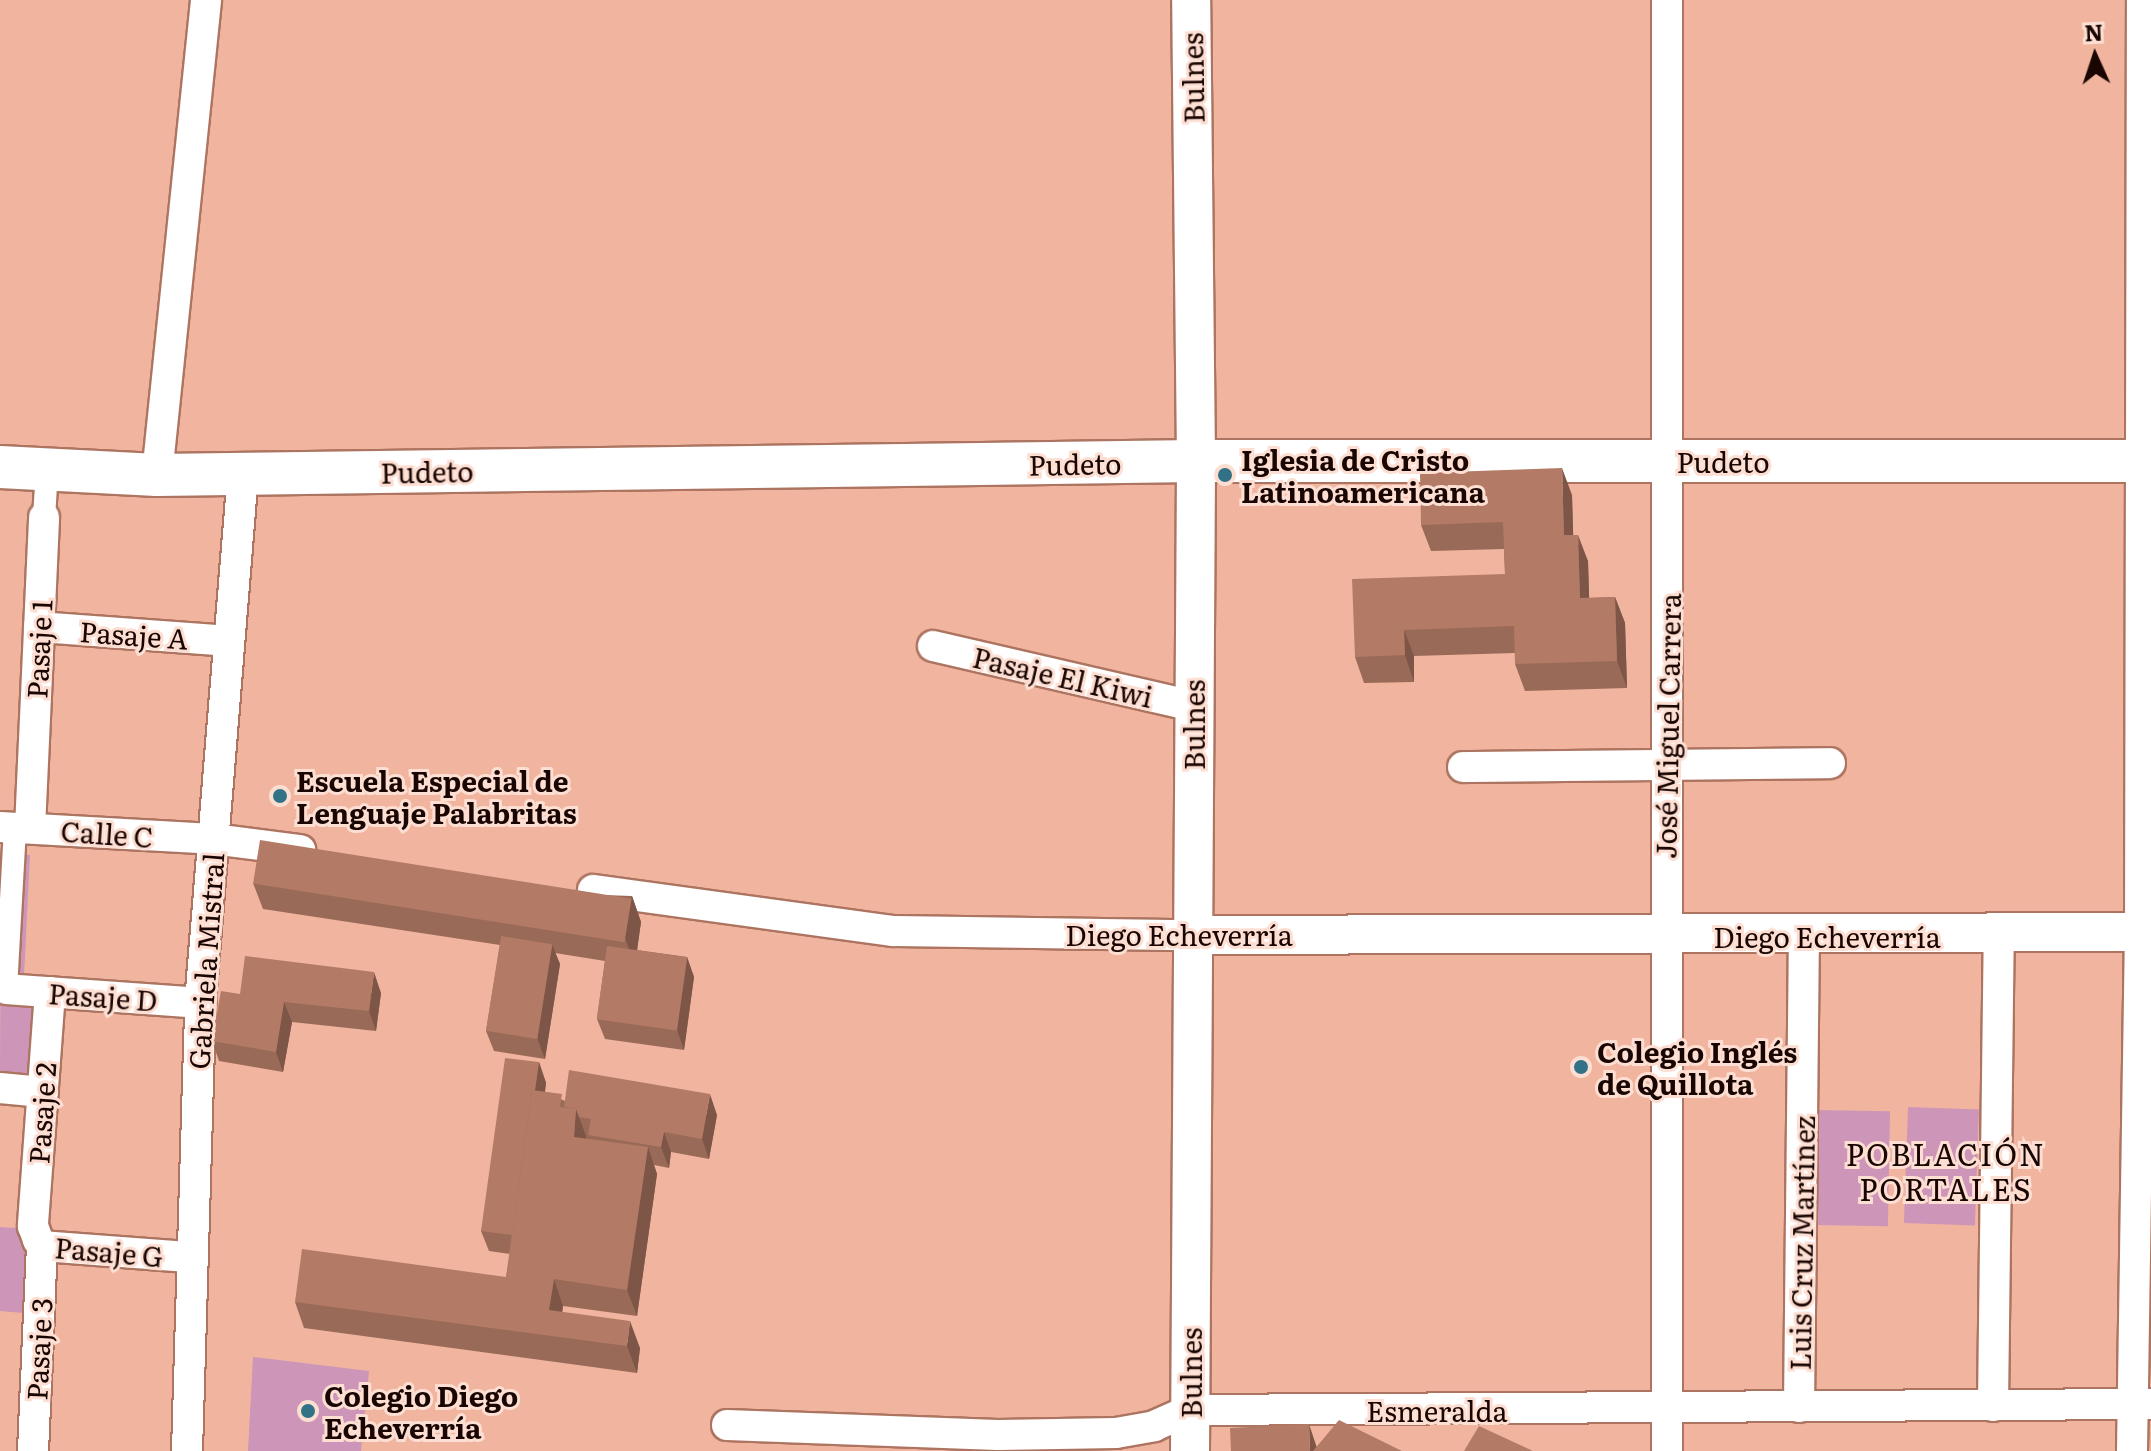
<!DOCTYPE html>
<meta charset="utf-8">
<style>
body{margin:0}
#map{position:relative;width:2151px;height:1451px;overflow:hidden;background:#f1b59f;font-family:Literata,serif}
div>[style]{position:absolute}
.green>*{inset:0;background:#cd95b8;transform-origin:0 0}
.roads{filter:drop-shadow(2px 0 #ad7561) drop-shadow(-2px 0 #ad7561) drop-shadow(0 2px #ad7561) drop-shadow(0 -2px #ad7561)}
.pedestrian>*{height:22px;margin:-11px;padding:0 11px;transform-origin:11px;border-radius:11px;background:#fff}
.minor>*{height:30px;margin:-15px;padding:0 15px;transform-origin:15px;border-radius:15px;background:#fff}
.tertiary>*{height:38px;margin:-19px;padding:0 19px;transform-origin:19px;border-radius:19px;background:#fff}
.secondary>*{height:42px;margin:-21px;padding:0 21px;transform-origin:21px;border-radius:21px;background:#fff}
.wall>*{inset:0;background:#9a6a58}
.shaded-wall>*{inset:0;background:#7d5647}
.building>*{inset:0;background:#b37b66;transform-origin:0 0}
.dots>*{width:22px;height:22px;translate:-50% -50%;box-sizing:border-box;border:4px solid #fdded2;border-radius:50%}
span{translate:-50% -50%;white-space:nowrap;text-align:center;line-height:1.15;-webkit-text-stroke:6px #fdded2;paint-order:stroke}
.street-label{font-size:28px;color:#190602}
.poi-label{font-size:28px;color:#190602;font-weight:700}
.left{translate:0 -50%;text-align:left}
.neighbourhood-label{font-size:30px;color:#190602;letter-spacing:2px}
.north{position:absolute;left:2055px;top:16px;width:80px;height:80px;-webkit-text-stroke:6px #fdded2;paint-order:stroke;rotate:357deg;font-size:22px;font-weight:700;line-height:32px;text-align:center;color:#190602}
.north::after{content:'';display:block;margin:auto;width:28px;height:36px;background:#190602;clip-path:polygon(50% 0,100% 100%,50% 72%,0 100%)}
</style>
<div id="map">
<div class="green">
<div style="clip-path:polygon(1px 853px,30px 855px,23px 996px,39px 998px,36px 1078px,0 1076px)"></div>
<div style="left:1908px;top:1107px;width:71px;height:116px;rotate:2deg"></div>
<div style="left:1816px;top:1110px;width:74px;height:115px;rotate:1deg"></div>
<div style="clip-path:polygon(0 1227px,16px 1228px,28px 1247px,23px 1313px,0 1311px)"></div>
<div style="clip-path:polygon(253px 1357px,369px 1371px,361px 1451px,248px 1451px)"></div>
</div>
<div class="roads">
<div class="pedestrian">
<div style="left:44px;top:517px;width:47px;rotate:-86.3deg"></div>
<div style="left:6px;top:989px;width:162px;rotate:-86.8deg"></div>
</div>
<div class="minor">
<div style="left:1667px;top:0;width:1451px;rotate:90deg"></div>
<div style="left:157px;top:475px;width:478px;rotate:-84.1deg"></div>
<div style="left:39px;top:627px;width:190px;rotate:4.2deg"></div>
<div style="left:933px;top:646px;width:267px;rotate:13deg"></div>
<div style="left:1463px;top:767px;width:367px;rotate:-0.6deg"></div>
<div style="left:0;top:827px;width:213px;rotate:3.2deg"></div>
<div style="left:213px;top:839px;width:88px;rotate:7.2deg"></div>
<div style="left:30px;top:828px;width:311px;rotate:-87.4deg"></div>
<div style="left:593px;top:890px;width:303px;rotate:7.8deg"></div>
<div style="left:893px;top:931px;width:299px;rotate:0.8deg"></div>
<div style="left:6px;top:989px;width:195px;rotate:4.1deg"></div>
<div style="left:50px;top:992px;width:235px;rotate:94.2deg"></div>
<div style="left:33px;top:1226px;width:15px;rotate:70deg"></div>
<div style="left:38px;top:1240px;width:7px;rotate:56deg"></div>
<div style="left:42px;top:1246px;width:148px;rotate:4.3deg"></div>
<div style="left:0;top:1088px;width:43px;rotate:5.3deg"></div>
<div style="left:1993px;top:1406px;width:471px;rotate:-89.3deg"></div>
<div style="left:1799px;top:1407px;width:472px;rotate:-89.4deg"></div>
<div style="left:727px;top:1425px;width:271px;rotate:2.1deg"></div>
<div style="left:998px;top:1435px;width:118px;rotate:-1deg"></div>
<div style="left:1116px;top:1433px;width:39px;rotate:-10deg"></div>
<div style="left:1154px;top:1426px;width:39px;rotate:-24deg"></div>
<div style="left:1190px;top:1410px;width:961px;rotate:-0.36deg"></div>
<div style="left:33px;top:1451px;width:205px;rotate:-87.5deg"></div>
<div style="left:187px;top:1451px;width:448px;rotate:-88.3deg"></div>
<div style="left:200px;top:1003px;width:532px;rotate:-85.36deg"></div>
<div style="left:2132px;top:1451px;width:519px;rotate:-89.12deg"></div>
<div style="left:2140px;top:932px;width:932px;rotate:-89.88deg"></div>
</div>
<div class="tertiary">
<div style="left:1192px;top:935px;width:959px;rotate:-0.18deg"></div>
<div style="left:1190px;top:1451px;width:990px;rotate:-89.65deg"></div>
<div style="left:1196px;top:461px;width:461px;rotate:-90.6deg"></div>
</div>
<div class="secondary">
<div style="left:0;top:467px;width:157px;rotate:2.9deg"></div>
<div style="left:157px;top:475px;width:1039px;rotate:-0.77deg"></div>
<div style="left:1196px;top:461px;width:955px"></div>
</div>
</div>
<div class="wall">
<div style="clip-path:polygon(1572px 495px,1573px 535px,1588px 561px,1589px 598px,1615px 597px,1625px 623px,1627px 688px,1525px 691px,1515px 664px,1515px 653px,1414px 656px,1414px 682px,1364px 683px,1355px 657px,1505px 574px,1504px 549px,1431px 551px,1421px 525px)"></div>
<div style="clip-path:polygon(253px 883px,632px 896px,641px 922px,637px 950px,687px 957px,694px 977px,684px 1050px,605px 1039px,597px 1019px,605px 961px,555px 953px,560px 964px,545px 1059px,494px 1051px,486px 1031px,500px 945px,263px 909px)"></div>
<div style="clip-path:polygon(381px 993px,376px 1031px,292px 1022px,283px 1072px,219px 1061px,212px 1041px,240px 994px)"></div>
<div style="clip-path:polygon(539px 1062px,546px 1083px,545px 1092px,565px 1101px,717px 1115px,709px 1159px,671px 1152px,669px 1168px,654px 1165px,657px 1174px,637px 1316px,563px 1306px,562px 1312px,640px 1348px,637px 1373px,304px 1328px,295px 1302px,506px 1277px,510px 1254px,489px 1251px,481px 1231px)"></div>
</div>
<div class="shaded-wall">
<div style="clip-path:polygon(1562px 468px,1572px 495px,1574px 561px,1564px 535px)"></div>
<div style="clip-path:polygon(1578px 535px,1588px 561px,1590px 624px,1580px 598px)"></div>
<div style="clip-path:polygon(1615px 597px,1625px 623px,1627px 688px,1617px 661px)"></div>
<div style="clip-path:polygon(1404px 630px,1414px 656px,1414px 682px,1405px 655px)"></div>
<div style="clip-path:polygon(632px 896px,641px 922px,635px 965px,625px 938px)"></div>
<div style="clip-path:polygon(552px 944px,560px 964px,545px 1059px,537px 1038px)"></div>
<div style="clip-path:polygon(687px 957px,694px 977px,684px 1050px,677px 1030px)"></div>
<div style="clip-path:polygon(374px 972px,381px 993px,376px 1031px,369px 1011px)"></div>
<div style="clip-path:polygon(284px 1002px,292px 1022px,283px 1072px,276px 1052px)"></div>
<div style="clip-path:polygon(539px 1062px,546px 1083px,523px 1256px,515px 1236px)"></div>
<div style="clip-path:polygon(710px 1094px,717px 1115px,709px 1159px,702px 1139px)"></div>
<div style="clip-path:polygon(576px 1109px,586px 1136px,584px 1164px,574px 1137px)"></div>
<div style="clip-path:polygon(664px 1132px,671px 1152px,669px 1168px,661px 1147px)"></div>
<div style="clip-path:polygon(648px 1147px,657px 1174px,637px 1316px,627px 1290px)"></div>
<div style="clip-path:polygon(554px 1279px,563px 1306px,559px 1337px,549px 1310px)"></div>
<div style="clip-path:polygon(630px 1321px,640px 1348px,637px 1373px,627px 1346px)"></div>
<div style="clip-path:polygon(1309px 1424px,1318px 1451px,1310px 1451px)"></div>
</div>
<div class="building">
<div style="clip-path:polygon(1562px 468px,1564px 535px,1578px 535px,1580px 598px,1615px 597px,1617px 661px,1515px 664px,1514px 626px,1404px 630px,1405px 655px,1355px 657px,1352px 579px,1505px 574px,1503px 522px,1421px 525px,1420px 473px)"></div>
<div style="left:260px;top:840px;width:376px;height:44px;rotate:9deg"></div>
<div style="left:501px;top:936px;width:52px;height:96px;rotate:9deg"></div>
<div style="left:607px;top:946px;width:81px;height:74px;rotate:8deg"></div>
<div style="clip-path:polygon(245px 956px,374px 972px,369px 1011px,284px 1002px,276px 1052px,212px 1041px,221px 991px,240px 994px)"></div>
<div style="clip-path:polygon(505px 1058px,539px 1062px,535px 1090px,532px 1090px,512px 1235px,481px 1231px)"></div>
<div style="clip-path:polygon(569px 1070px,710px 1094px,702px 1139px,664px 1132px,661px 1147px,588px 1135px,591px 1119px,579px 1117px,576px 1109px,564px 1107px)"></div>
<div style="clip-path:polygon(532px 1090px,562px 1094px,560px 1107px,576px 1109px,574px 1137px,648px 1147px,627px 1290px,554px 1279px,549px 1310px,630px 1321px,627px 1346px,295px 1302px,302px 1249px,506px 1277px)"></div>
<div style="clip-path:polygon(1339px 1420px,1402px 1451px,1313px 1451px)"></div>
<div style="clip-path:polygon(1309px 1424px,1310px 1451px,1231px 1451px,1230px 1428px)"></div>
<div style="clip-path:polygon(1479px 1426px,1533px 1451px,1464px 1451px)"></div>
</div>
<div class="dots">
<div style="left:1225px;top:475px;background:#327286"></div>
<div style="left:280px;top:796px;background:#327286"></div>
<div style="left:1581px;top:1067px;background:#327286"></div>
<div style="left:308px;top:1411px;background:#327286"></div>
</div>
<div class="street-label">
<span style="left:1192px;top:78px;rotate:-91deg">Bulnes</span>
<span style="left:1723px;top:461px">Pudeto</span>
<span style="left:1075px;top:463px;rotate:-1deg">Pudeto</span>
<span style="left:427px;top:471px;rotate:-1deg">Pudeto</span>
<span style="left:134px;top:634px;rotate:4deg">Pasaje A</span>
<span style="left:38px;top:649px;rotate:-87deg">Pasaje 1</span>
<span style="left:1063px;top:676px;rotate:13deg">Pasaje El Kiwi</span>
<span style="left:1193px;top:725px;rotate:-90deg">Bulnes</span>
<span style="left:1667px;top:726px;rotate:-89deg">José Miguel Carrera</span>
<span style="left:107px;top:833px;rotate:4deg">Calle C</span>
<span style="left:1179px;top:934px">Diego Echeverría</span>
<span style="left:1827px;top:936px">Diego Echeverría</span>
<span style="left:205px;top:961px;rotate:-86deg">Gabriela Mistral</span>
<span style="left:103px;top:996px;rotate:4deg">Pasaje D</span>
<span style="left:41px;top:1113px;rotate:-86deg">Pasaje 2</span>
<span style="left:1801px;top:1243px;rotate:-89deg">Luis Cruz Martínez</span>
<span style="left:109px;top:1251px;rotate:5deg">Pasaje G</span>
<span style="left:38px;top:1349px;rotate:-87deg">Pasaje 3</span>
<span style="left:1190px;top:1373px;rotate:-90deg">Bulnes</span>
<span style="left:1437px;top:1410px">Esmeralda</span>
</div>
<div class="poi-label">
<span class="left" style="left:1241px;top:475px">Iglesia de Cristo<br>Latinoamericana</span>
<span class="left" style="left:296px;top:796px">Escuela Especial de<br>Lenguaje Palabritas</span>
<span class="left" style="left:1597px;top:1067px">Colegio Inglés<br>de Quillota</span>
<span class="left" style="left:324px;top:1411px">Colegio Diego<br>Echeverría</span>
</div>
<div class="neighbourhood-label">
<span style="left:1946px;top:1170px">POBLACIÓN<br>PORTALES</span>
</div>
<div class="north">N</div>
</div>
